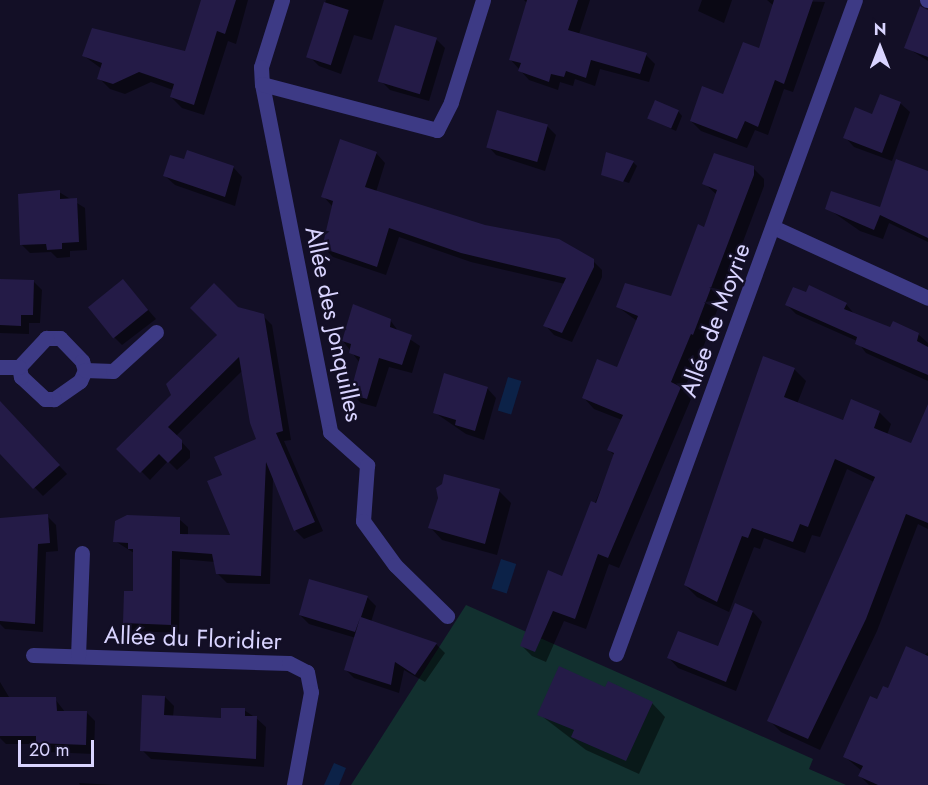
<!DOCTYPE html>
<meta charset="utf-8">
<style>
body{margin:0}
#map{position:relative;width:928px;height:785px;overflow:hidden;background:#130f26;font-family:Jost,sans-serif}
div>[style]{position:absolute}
.green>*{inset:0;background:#12302f}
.water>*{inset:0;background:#0c2248;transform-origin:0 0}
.shadow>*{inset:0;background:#0007}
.building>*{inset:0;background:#241b47;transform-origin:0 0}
.minor>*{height:15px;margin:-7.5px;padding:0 7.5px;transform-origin:7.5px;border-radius:7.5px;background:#3d3a85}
span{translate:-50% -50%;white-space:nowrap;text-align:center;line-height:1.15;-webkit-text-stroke:4.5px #130f26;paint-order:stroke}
.street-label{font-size:24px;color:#d9d4ff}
.north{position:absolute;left:850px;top:18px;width:60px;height:60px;-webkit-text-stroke:4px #130f26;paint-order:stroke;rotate:0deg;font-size:16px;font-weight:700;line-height:24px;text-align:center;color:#d9d4ff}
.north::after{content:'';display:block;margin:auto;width:21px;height:27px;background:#d9d4ff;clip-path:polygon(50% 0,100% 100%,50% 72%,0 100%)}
.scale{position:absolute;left:18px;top:740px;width:76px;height:27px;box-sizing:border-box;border:3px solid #d9d4ff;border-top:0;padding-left:8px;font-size:18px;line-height:21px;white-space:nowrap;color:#d9d4ff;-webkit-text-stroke:4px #130f26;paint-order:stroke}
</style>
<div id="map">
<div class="green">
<div style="clip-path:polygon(466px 605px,813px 759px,809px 769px,846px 785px,351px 785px)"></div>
</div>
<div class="water">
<div style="left:508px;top:377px;width:14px;height:35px;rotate:17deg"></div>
<div style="left:501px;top:559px;width:16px;height:31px;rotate:18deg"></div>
<div style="clip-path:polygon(334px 763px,346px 768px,339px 785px,324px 785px)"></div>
</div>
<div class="shadow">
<div style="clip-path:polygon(202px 0,248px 0,236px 44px,228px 41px,204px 115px,182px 108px,171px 97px,173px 90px,151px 82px,125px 94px,110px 89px,99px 78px,102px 69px,84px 56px,186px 53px)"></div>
<div style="clip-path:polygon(326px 0,384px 0,372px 40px,354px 35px,341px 74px,319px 66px,309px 56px)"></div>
<div style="clip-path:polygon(524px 0,590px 0,579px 34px,646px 55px,655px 64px,649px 82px,600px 69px,595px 86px,575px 79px,573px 86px,560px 82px,558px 90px,529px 80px,510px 59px,528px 4px)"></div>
<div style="clip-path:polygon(702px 0,732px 0,724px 23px,698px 11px)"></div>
<div style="clip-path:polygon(767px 0,825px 2px,793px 92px,784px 89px,768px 135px,755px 130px,747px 148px,701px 131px,691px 121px,723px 96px,760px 50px,774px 6px)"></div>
<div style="clip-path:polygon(928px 24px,928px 61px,906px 47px)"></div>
<div style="clip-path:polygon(436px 39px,445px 48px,429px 101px,390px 90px,381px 81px)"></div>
<div style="clip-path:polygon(900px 103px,910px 112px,892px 161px,854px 147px,845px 137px,873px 116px)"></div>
<div style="clip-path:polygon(678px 111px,682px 116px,676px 131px,648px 118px)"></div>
<div style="clip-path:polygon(547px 126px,556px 135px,545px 171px,496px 155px,488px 146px)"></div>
<div style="clip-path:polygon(376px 153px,385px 163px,376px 192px,593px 261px,602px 270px,602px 277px,572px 342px,554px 335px,545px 325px,565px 284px,471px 262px,399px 237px,386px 275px,333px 257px,324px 248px,332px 206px,323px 196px)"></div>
<div style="clip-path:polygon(185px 161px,233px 167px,242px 177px,235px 206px,175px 185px,165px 176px)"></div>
<div style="clip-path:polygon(633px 162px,637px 166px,629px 183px,602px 174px)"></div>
<div style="clip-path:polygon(753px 168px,764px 179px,764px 186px,704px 345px,683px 391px,691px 399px,619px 568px,609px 564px,586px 629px,564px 621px,546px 662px,532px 656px,521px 645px,563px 578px,615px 456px,609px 450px,622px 420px,594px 409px,584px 398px,618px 369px,637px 321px,618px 307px,672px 298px,705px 229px,717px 195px,704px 183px)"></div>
<div style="clip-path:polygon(928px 173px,928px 242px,889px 223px,883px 239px,860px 231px,827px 208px,880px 209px)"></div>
<div style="clip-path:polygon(59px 192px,85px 208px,87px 250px,70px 251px,70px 257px,57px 258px,51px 252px,30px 253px,21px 244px)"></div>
<div style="clip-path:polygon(0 281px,33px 281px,42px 290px,40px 323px,29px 323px,29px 334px,0 333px)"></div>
<div style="clip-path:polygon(123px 281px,156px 319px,122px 345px,114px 337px)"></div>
<div style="clip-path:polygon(786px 304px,846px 304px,855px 315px,891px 329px,918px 334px,928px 343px,928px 381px,866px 353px,857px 341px,796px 314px)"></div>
<div style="clip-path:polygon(237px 308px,263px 316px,272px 325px,291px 440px,284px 441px,323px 531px,304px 539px,295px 530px,273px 478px,270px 584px,227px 583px,218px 574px,215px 562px,180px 559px,179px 633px,133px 631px,124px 622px,134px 593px,134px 553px,115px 541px,179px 519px,188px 527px,188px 535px,233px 537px,224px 476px,258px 440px,242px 371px,176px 436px,190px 451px,190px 458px,177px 470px,168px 461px,150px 480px,119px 449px,173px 395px)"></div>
<div style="clip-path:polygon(390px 320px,399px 332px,420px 346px,412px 373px,389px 367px,376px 407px,361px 403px,352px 394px,360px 363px,343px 341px)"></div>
<div style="clip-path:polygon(794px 369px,806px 381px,797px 404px,844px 422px,851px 401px,880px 413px,891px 424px,887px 435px,912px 445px,928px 439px,928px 529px,918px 524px,877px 631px,820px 750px,781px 732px,769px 720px,874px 482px,847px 469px,820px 537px,812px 535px,805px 553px,764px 538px,760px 549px,754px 547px,729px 612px,697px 597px,685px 585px)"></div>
<div style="clip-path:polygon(487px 388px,496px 398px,484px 440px,466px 434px,434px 412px)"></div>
<div style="clip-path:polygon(0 403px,67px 474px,43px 496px,0 452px)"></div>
<div style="clip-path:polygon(499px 491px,511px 503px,497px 555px,442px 540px,430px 527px)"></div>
<div style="clip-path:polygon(47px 516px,56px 525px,58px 551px,46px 552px,43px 632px,5px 629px,0 624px,0 520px)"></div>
<div style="clip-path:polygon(367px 597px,376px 606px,371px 622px,436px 644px,445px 653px,425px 682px,404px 670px,399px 693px,354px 678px,345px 669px,356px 638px,309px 624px,300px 615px)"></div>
<div style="clip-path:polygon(736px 605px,753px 612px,762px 622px,736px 691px,678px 668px,669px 658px,718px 648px)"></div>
<div style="clip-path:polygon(928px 652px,928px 785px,869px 785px,860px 776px,862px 771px,845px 757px,878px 701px)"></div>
<div style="clip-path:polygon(0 682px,9px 697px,55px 699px,65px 712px,86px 712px,95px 721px,94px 754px,47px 752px,39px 744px,6px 744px,0 738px)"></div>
<div style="clip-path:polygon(606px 689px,652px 703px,665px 717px,639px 774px,586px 750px,539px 714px)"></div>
<div style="clip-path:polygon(165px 697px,174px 706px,173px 717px,223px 720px,244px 710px,256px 718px,266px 727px,264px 767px,151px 759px,142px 750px)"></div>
<div style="clip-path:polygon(79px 783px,114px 785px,80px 785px)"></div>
</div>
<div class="building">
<div style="clip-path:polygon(201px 0,236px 0,225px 34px,217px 31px,194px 105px,170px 97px,174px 84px,139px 72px,113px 84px,97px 79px,102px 63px,82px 56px,92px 28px,185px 51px)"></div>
<div style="clip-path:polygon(527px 0,578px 0,568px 30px,647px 53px,640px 74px,591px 60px,586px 78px,566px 71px,564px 77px,551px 74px,549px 82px,518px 71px,521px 63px,509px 60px)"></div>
<div style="clip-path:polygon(774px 0,813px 0,784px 84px,775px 80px,758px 127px,745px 121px,737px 139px,690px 121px,702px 86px,723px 94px,743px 42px,759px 48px)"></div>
<div style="left:324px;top:2px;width:26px;height:58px;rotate:18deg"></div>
<div style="clip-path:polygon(920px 6px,928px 10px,928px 57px,904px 48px)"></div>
<div style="left:395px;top:25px;width:44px;height:59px;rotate:17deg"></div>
<div style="clip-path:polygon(880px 94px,901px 102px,882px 153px,843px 138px,855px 107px,872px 114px)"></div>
<div style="left:655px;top:100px;width:26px;height:20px;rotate:23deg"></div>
<div style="left:497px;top:110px;width:53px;height:39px;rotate:16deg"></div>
<div style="clip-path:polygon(340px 139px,377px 152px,365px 187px,485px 225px,559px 239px,594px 259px,594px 267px,562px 333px,543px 326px,566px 278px,461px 253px,389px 228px,377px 267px,322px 248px,333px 201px,321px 197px)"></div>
<div style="clip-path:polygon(187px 150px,234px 166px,225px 197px,163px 176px,170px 155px,184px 159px)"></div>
<div style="clip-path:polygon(606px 152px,634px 161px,623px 182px,601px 175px)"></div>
<div style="clip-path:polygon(714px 153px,754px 166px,754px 175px,693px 335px,691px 334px,671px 382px,681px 387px,608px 558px,598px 554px,575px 619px,553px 611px,535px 652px,520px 646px,548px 570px,562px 576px,591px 501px,596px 503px,614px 453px,607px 450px,623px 415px,582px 398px,597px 359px,617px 367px,638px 316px,616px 307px,625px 283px,671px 296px,698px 224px,704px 227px,717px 190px,702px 184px)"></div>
<div style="clip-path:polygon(896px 159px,928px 171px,928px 238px,880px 215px,874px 230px,825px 209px,831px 191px,880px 207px)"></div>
<div style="clip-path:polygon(60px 190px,60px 199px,77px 198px,79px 242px,62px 243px,62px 249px,47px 250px,46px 244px,20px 245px,18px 194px)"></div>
<div style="clip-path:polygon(0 279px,34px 280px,33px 315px,21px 315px,21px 326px,0 325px)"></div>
<div style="left:123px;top:279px;width:40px;height:45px;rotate:51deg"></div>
<div style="clip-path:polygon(214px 283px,238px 307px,264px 314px,283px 431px,276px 433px,315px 522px,294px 531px,266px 462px,261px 576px,216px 574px,212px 554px,172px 551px,171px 625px,123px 623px,124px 591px,133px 591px,133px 549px,128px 549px,128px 543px,113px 542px,115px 521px,127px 515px,180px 517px,180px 534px,230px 535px,207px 481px,222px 475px,214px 457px,256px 439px,250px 423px,239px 357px,168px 427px,182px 440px,182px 449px,168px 463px,159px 454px,140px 473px,116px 449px,171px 395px,166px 384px,217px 335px,190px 308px)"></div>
<div style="clip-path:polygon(809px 285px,847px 303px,844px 309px,890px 327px,893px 321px,919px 333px,917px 341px,928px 347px,928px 375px,855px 344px,857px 337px,785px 305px,793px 287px,806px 292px)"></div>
<div style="clip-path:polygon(353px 304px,391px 319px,390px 327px,412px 335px,402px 365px,379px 358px,367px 399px,350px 394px,360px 357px,349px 353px,351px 344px,342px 341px)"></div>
<div style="clip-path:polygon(763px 356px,795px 368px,784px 397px,843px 420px,851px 399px,880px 411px,874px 428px,911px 443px,928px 404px,928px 523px,906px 514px,866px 619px,808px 739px,767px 721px,875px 477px,835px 459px,808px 527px,800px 524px,793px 542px,752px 528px,748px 538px,742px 536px,717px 602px,684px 585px)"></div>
<div style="clip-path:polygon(444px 373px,488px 387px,475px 431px,455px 425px,456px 420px,433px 413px)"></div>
<div style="clip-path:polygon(0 401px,60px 465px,33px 489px,0 454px)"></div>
<div style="clip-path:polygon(444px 474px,500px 489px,485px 544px,428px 528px,438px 498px,436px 488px,442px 484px)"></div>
<div style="clip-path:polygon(48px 514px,50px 543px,38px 544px,35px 624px,0 621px,0 518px)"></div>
<div style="clip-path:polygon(309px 579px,368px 596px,361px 617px,437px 643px,415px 675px,395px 662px,391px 685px,344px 670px,360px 618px,355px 632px,299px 615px)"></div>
<div style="clip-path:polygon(735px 603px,753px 611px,726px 682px,667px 658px,678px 631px,718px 646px)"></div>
<div style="clip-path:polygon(906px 646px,928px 656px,928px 785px,878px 785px,858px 776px,863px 766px,843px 757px,870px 696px,877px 699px,883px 686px,888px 688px)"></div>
<div style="clip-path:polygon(559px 666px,605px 687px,608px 681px,653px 702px,626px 761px,571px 737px,574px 730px,537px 715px)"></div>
<div style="clip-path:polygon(142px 695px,165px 696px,164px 715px,221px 718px,221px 708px,245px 708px,245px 716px,257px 716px,256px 759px,140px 751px)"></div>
<div style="clip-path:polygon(0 697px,56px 697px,57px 711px,87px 711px,86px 745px,36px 743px,36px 736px,0 736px)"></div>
</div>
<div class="minor">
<div style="left:282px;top:0;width:70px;rotate:107.4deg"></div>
<div style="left:261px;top:67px;width:17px;rotate:87deg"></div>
<div style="left:262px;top:84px;width:355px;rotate:78.9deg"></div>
<div style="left:330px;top:432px;width:50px;rotate:41.7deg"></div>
<div style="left:367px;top:465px;width:56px;rotate:94.1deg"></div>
<div style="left:363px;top:521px;width:54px;rotate:54deg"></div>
<div style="left:395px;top:565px;width:73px;rotate:44.4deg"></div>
<div style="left:927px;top:0;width:1px"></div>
<div style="left:262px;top:84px;width:181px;rotate:14.7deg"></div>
<div style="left:437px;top:130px;width:31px;rotate:-63deg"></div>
<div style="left:451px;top:102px;width:107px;rotate:-72.6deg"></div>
<div style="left:773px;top:227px;width:170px;rotate:24.6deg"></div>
<div style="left:46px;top:338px;width:14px"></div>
<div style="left:60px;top:338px;width:32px;rotate:46deg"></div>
<div style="left:82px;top:361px;width:9px;rotate:72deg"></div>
<div style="left:85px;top:370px;width:12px;rotate:114deg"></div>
<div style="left:80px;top:381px;width:32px;rotate:145deg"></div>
<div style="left:54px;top:399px;width:9px;rotate:180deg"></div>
<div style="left:45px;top:399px;width:33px;rotate:-137deg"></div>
<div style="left:21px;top:377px;width:10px;rotate:-101deg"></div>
<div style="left:19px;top:367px;width:40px;rotate:-47deg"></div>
<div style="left:0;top:367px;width:19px"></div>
<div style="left:85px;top:370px;width:28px;rotate:2deg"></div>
<div style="left:113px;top:371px;width:58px;rotate:-42.2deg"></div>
<div style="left:616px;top:654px;width:696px;rotate:-69.93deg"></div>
<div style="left:33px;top:655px;width:256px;rotate:1.8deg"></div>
<div style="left:289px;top:663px;width:20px;rotate:27deg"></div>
<div style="left:307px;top:672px;width:20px;rotate:79deg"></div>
<div style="left:311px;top:692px;width:95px;rotate:100.4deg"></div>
<div style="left:78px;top:656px;width:103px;rotate:-87.8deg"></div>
</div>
<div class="street-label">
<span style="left:715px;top:320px;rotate:-70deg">Allée de Moyrie</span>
<span style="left:334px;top:324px;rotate:78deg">Allée des Jonquilles</span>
<span style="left:193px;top:638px;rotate:2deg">Allée du Floridier</span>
</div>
<div class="north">N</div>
<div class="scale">20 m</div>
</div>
